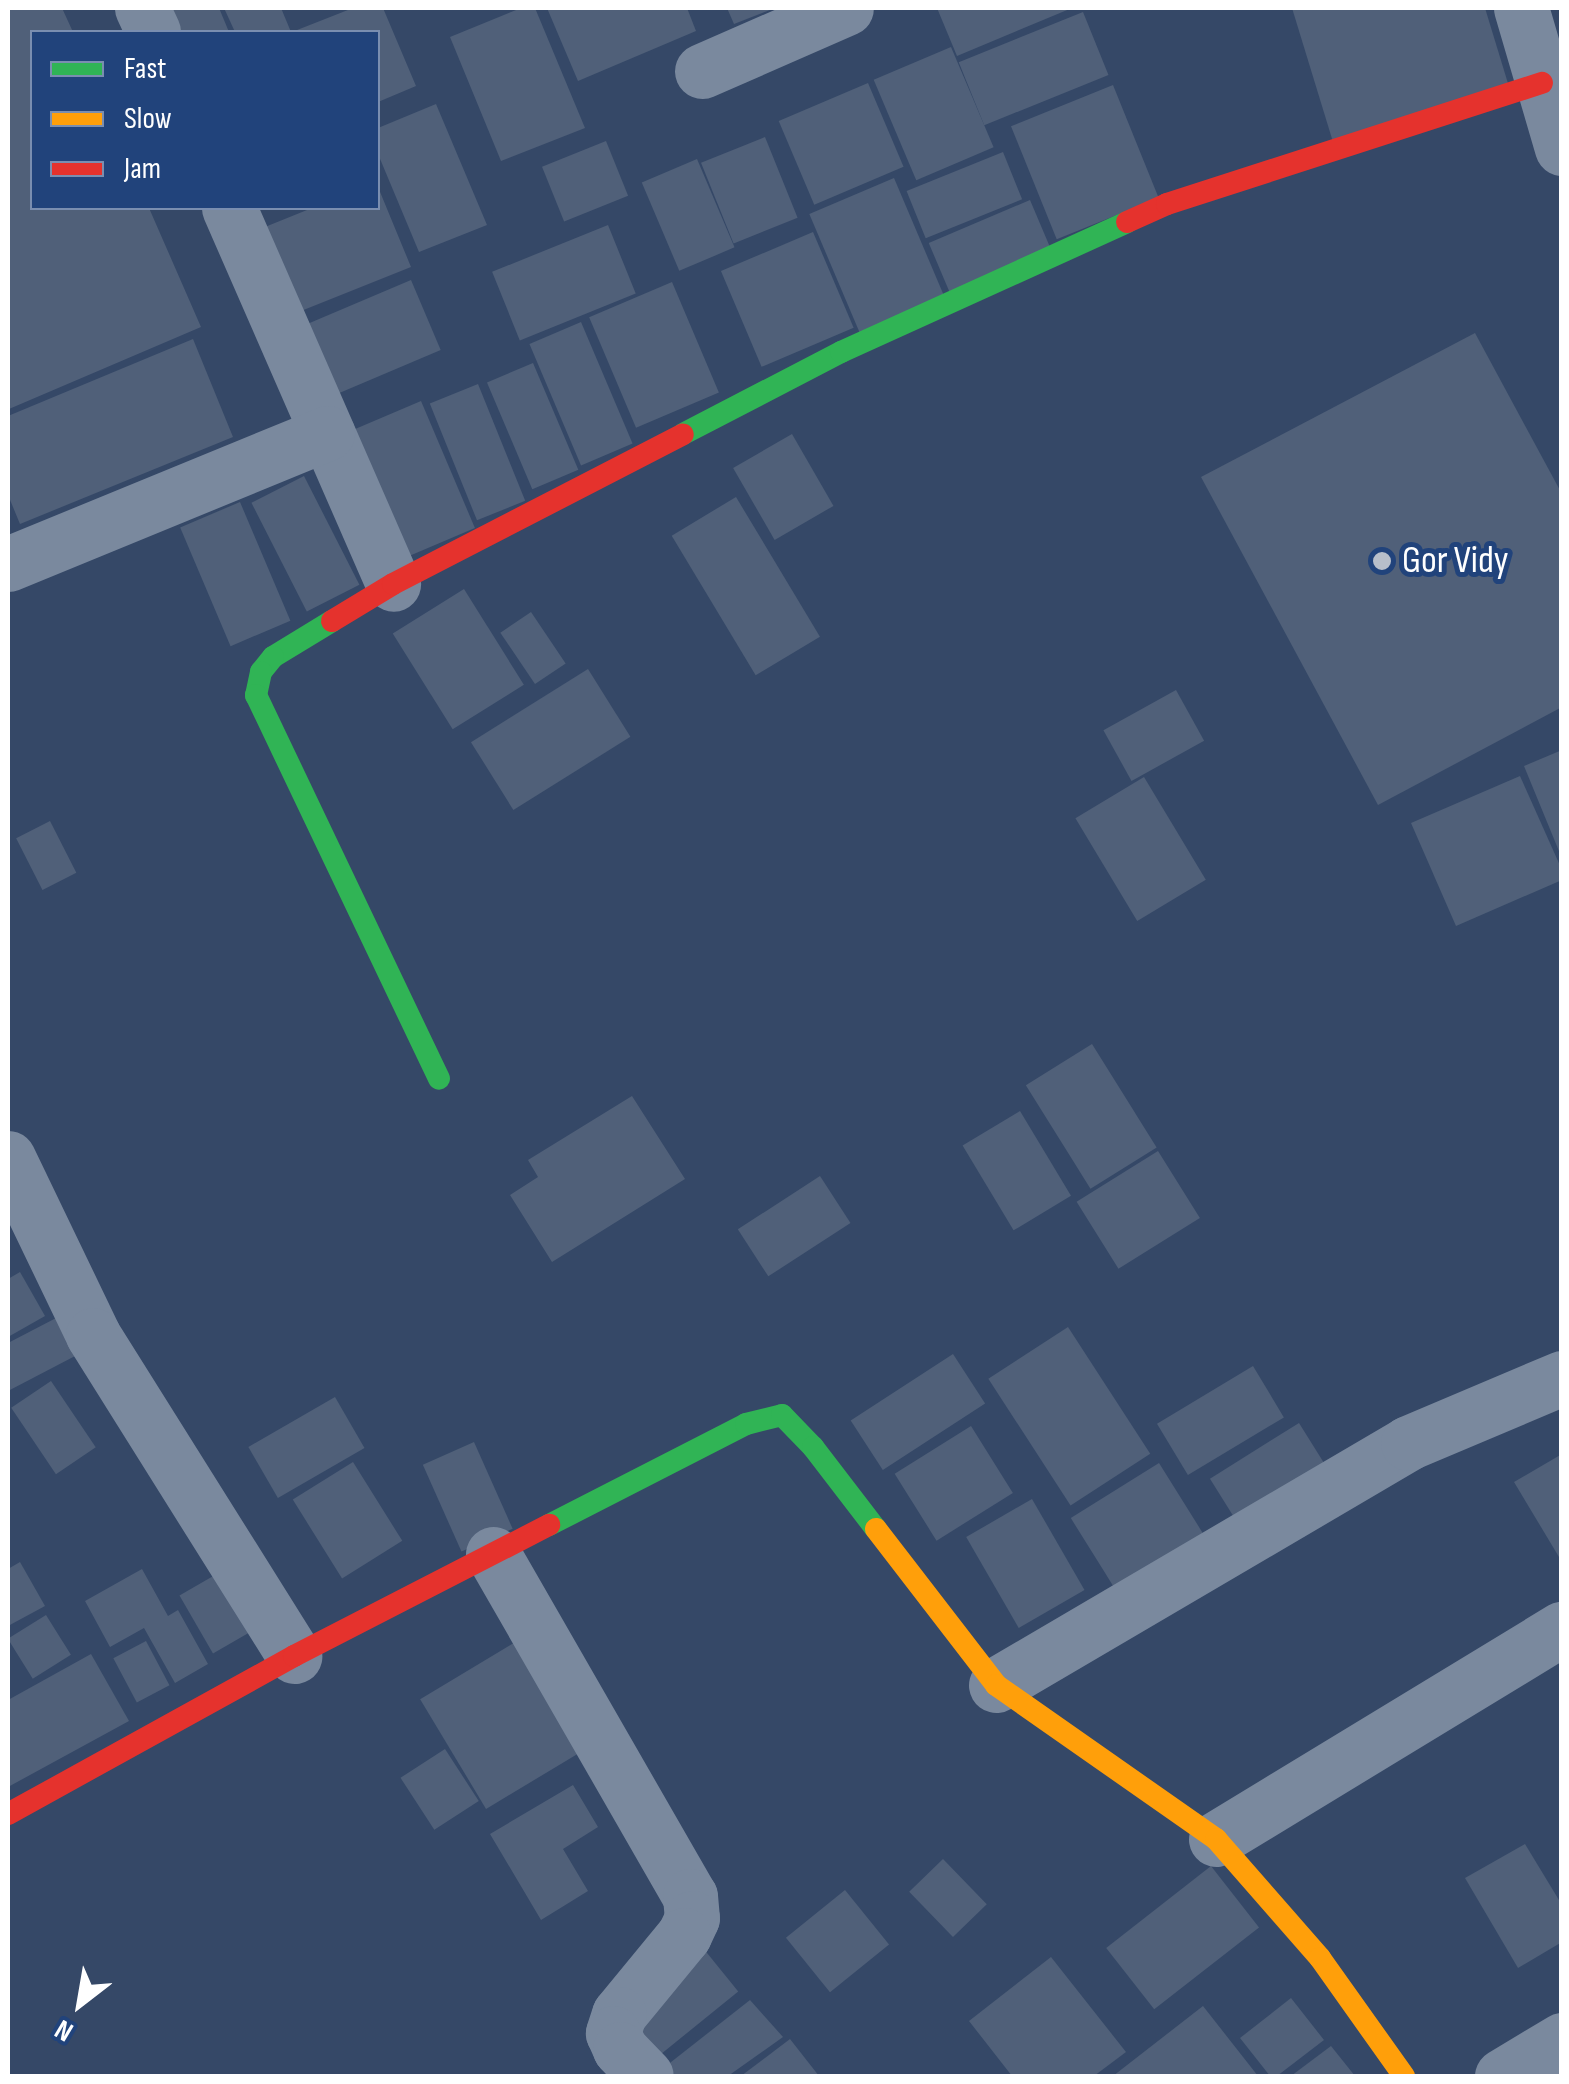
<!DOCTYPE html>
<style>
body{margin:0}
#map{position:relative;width:1569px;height:2084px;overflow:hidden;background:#354867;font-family:"Sofia Sans Condensed",sans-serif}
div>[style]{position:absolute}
.building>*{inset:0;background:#506079;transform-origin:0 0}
.street>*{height:55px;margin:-27.5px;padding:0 27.5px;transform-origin:27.5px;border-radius:27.5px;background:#7a899e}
.fast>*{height:22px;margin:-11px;padding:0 11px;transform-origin:11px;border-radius:11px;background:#30b455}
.slow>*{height:22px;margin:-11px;padding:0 11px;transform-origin:11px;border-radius:11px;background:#ff9f0a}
.jam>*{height:22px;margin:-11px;padding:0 11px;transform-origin:11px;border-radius:11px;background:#e5322d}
.dots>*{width:28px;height:28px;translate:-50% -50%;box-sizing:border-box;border:5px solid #21437b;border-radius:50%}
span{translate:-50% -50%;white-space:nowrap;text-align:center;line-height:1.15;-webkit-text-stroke:10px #21437b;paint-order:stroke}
.poi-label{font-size:38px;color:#fff}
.left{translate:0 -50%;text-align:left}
.frame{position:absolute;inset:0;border:10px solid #fff;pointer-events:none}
.legend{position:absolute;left:30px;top:30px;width:350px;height:180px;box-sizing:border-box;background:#21437b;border:2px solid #7a8eb0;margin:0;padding:12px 18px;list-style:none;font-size:30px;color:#fff}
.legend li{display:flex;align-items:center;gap:20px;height:50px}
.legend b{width:50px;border:2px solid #7a8eb0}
.north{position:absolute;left:30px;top:1954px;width:100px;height:100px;-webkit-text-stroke:8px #21437b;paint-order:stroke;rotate:211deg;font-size:28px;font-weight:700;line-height:40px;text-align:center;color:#fff}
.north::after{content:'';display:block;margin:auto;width:35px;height:45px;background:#fff;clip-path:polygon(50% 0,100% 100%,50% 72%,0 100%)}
</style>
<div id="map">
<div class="building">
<div style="clip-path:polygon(8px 8px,62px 8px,73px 32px,32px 32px,32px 208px,149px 208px,201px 327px,9px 409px)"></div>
<div style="clip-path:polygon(178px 8px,219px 8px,229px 32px,172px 32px,164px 13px)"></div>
<div style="clip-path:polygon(224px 8px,281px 8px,291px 32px,235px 32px)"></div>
<div style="clip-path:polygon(353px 8px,383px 8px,416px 86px,378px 102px,378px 32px,292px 32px)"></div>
<div style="clip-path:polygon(521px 8px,535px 8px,585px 128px,501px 161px,450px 37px)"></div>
<div style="clip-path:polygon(547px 8px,687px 8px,696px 31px,578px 81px)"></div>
<div style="clip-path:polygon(727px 8px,775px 8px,734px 24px)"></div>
<div style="clip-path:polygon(937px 8px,1072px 8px,957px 56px)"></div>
<div style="clip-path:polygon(1292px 8px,1485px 8px,1510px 90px,1333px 142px)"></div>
<div style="left:1083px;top:12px;width:68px;height:134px;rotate:68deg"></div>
<div style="left:951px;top:47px;width:109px;height:84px;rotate:67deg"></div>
<div style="left:868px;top:83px;width:91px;height:97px;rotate:67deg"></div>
<div style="left:1113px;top:85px;width:122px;height:110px;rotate:68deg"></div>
<div style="clip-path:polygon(436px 104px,487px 225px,419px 252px,378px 154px,378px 128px)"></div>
<div style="left:765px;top:137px;width:87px;height:69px;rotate:68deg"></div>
<div style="left:606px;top:141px;width:59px;height:69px;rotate:68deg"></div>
<div style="left:1003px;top:152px;width:51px;height:104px;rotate:68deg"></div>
<div style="left:697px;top:159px;width:96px;height:60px;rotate:67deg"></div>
<div style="left:894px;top:178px;width:129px;height:92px;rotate:67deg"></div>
<div style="clip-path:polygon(378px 187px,411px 267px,296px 313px,260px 229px,312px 208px,378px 208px)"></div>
<div style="left:1030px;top:200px;width:54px;height:110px;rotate:67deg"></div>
<div style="left:608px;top:225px;width:74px;height:125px;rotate:68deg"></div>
<div style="left:813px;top:232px;width:104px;height:100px;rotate:67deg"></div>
<div style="left:411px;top:280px;width:76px;height:121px;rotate:67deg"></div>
<div style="left:672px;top:282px;width:120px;height:90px;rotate:67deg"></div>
<div style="left:581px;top:322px;width:132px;height:56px;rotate:67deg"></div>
<div style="clip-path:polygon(1475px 333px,1562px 494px,1562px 707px,1378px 805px,1201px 477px)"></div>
<div style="clip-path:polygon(193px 339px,233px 437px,20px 524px,8px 495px,8px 416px)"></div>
<div style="left:533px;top:363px;width:116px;height:50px;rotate:67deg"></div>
<div style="left:478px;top:384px;width:126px;height:52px;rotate:68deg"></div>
<div style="left:421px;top:401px;width:138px;height:83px;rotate:67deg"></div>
<div style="left:792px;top:434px;width:83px;height:68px;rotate:60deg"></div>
<div style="left:304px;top:476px;width:122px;height:59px;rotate:63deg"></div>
<div style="left:736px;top:497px;width:163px;height:75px;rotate:59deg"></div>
<div style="left:240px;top:502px;width:129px;height:65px;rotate:67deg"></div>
<div style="left:464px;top:589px;width:113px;height:84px;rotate:58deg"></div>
<div style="left:531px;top:612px;width:62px;height:37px;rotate:56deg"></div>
<div style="left:588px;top:669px;width:80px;height:138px;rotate:58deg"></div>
<div style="left:1176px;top:690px;width:58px;height:83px;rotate:61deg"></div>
<div style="clip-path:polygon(1562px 750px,1562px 856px,1561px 856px,1524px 766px)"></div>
<div style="clip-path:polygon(1520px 776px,1562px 870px,1562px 880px,1456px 926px,1411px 823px)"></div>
<div style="left:1144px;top:777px;width:120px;height:80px;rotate:59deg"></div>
<div style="left:50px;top:821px;width:58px;height:38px;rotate:63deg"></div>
<div style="left:1092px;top:1044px;width:122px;height:78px;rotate:58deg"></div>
<div style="clip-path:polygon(632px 1096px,685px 1179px,552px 1262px,510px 1195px,538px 1177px,528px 1160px)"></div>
<div style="left:1020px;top:1111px;width:99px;height:67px;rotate:59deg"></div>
<div style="left:1158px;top:1151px;width:79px;height:96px;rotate:58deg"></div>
<div style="left:820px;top:1176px;width:56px;height:98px;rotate:57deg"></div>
<div style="clip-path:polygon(20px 1272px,45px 1316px,8px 1337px,8px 1279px)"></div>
<div style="clip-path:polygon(58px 1317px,77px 1355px,8px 1391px,8px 1343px)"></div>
<div style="left:1068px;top:1327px;width:151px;height:95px;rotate:57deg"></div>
<div style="left:953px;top:1354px;width:59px;height:122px;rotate:57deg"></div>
<div style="left:1253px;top:1366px;width:60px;height:112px;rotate:59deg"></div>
<div style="left:51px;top:1381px;width:80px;height:48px;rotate:56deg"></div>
<div style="left:335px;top:1397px;width:59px;height:100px;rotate:60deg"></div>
<div style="left:1299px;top:1423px;width:67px;height:105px;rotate:58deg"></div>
<div style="left:971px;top:1426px;width:79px;height:90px;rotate:58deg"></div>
<div style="left:474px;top:1442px;width:95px;height:56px;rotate:66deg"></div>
<div style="clip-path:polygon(1562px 1454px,1562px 1562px,1514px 1482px)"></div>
<div style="left:353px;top:1462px;width:93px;height:71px;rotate:58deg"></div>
<div style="left:1159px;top:1463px;width:88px;height:104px;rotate:58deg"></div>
<div style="left:1032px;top:1499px;width:105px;height:76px;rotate:60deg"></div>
<div style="clip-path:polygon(20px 1562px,45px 1606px,8px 1626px,8px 1569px)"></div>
<div style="clip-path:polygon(142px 1569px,168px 1616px,178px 1610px,208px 1664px,175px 1683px,144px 1628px,110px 1647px,85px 1601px)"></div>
<div style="left:215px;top:1575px;width:67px;height:41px;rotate:60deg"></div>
<div style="left:46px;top:1615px;width:47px;height:45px;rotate:58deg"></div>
<div style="left:146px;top:1641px;width:50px;height:37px;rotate:62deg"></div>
<div style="left:517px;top:1641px;width:128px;height:113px;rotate:59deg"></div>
<div style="clip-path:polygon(91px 1654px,129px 1721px,8px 1787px,8px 1700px)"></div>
<div style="left:445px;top:1749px;width:62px;height:53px;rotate:57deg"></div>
<div style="clip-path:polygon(573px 1785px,598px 1827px,563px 1849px,588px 1891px,541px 1920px,490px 1834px)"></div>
<div style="clip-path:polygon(1525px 1844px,1562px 1905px,1562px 1942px,1518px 1968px,1465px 1878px)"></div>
<div style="left:943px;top:1859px;width:63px;height:47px;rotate:46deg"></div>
<div style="left:1211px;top:1866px;width:78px;height:133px;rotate:52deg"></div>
<div style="left:845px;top:1890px;width:70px;height:76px;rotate:51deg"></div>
<div style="left:703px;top:1948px;width:56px;height:112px;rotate:51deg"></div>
<div style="clip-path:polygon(1051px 1957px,1126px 2052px,1094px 2076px,1012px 2076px,969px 2021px)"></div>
<div style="clip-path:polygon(1291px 1998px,1324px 2040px,1277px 2076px,1270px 2076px,1240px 2038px)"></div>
<div style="clip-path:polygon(750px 2000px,783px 2037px,728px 2076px,675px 2076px,666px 2066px)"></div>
<div style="clip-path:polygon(1203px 2006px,1258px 2076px,1113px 2076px)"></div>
<div style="clip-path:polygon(790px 2039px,819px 2076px,741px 2076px)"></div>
<div style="clip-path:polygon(1331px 2046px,1355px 2076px,1291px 2076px)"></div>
</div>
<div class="street">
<div style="left:142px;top:8px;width:26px;rotate:65deg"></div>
<div style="left:1521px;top:8px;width:146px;rotate:73.7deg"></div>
<div style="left:702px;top:71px;width:157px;rotate:-23.6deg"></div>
<div style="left:229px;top:208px;width:410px;rotate:66.4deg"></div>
<div style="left:8px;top:564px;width:345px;rotate:-22.3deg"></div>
<div style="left:8px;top:1158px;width:196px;rotate:64.3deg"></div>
<div style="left:93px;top:1335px;width:379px;rotate:57.9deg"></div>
<div style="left:493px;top:1554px;width:395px;rotate:60.1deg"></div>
<div style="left:690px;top:1896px;width:22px;rotate:85deg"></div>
<div style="left:692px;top:1918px;width:19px;rotate:115deg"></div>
<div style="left:684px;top:1935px;width:102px;rotate:129.4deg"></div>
<div style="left:619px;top:2014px;width:20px;rotate:108deg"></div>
<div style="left:613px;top:2033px;width:17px;rotate:66deg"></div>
<div style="left:620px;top:2049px;width:37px;rotate:46deg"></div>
<div style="left:996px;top:1685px;width:478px;rotate:-30.4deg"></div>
<div style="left:1408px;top:1443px;width:167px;rotate:-22.9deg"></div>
<div style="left:1216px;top:1839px;width:405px;rotate:-31.3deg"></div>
<div style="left:1502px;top:2076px;width:70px;rotate:-31deg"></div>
</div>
<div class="fast">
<div style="left:683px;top:434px;width:178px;rotate:-27.4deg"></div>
<div style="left:841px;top:352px;width:314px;rotate:-24.4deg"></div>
<div style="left:332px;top:621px;width:69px;rotate:148.6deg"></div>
<div style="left:273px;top:657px;width:19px;rotate:129deg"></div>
<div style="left:261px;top:672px;width:24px;rotate:102deg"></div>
<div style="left:256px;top:695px;width:425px;rotate:64.5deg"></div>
<div style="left:549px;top:1525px;width:221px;rotate:-27.1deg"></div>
<div style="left:746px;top:1424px;width:37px;rotate:-14deg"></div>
<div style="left:782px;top:1415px;width:45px;rotate:45.9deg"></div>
<div style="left:813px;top:1447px;width:103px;rotate:52.5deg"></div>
</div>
<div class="slow">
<div style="left:876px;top:1529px;width:197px;rotate:52.4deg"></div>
<div style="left:996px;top:1685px;width:269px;rotate:35deg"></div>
<div style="left:1216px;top:1839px;width:158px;rotate:48.8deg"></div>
<div style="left:1320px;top:1958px;width:145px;rotate:54.6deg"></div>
</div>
<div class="jam">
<div style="left:1127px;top:222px;width:44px;rotate:-24.2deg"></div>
<div style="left:1167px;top:204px;width:394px;rotate:-17.9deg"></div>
<div style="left:332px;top:621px;width:71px;rotate:-31.2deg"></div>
<div style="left:393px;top:584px;width:326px;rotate:-27.3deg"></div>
<div style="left:8px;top:1814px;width:327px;rotate:-28.9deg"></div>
<div style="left:294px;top:1656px;width:287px;rotate:-27.2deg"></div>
</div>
<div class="dots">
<div style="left:1382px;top:561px;background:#b8bfca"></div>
</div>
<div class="poi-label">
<span class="left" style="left:1402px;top:561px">Gor Vidy</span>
</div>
<div class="frame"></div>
<ul class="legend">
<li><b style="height:12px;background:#30b455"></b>Fast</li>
<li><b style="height:12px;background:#ff9f0a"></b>Slow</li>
<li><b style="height:12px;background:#e5322d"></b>Jam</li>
</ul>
<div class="north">N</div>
</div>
